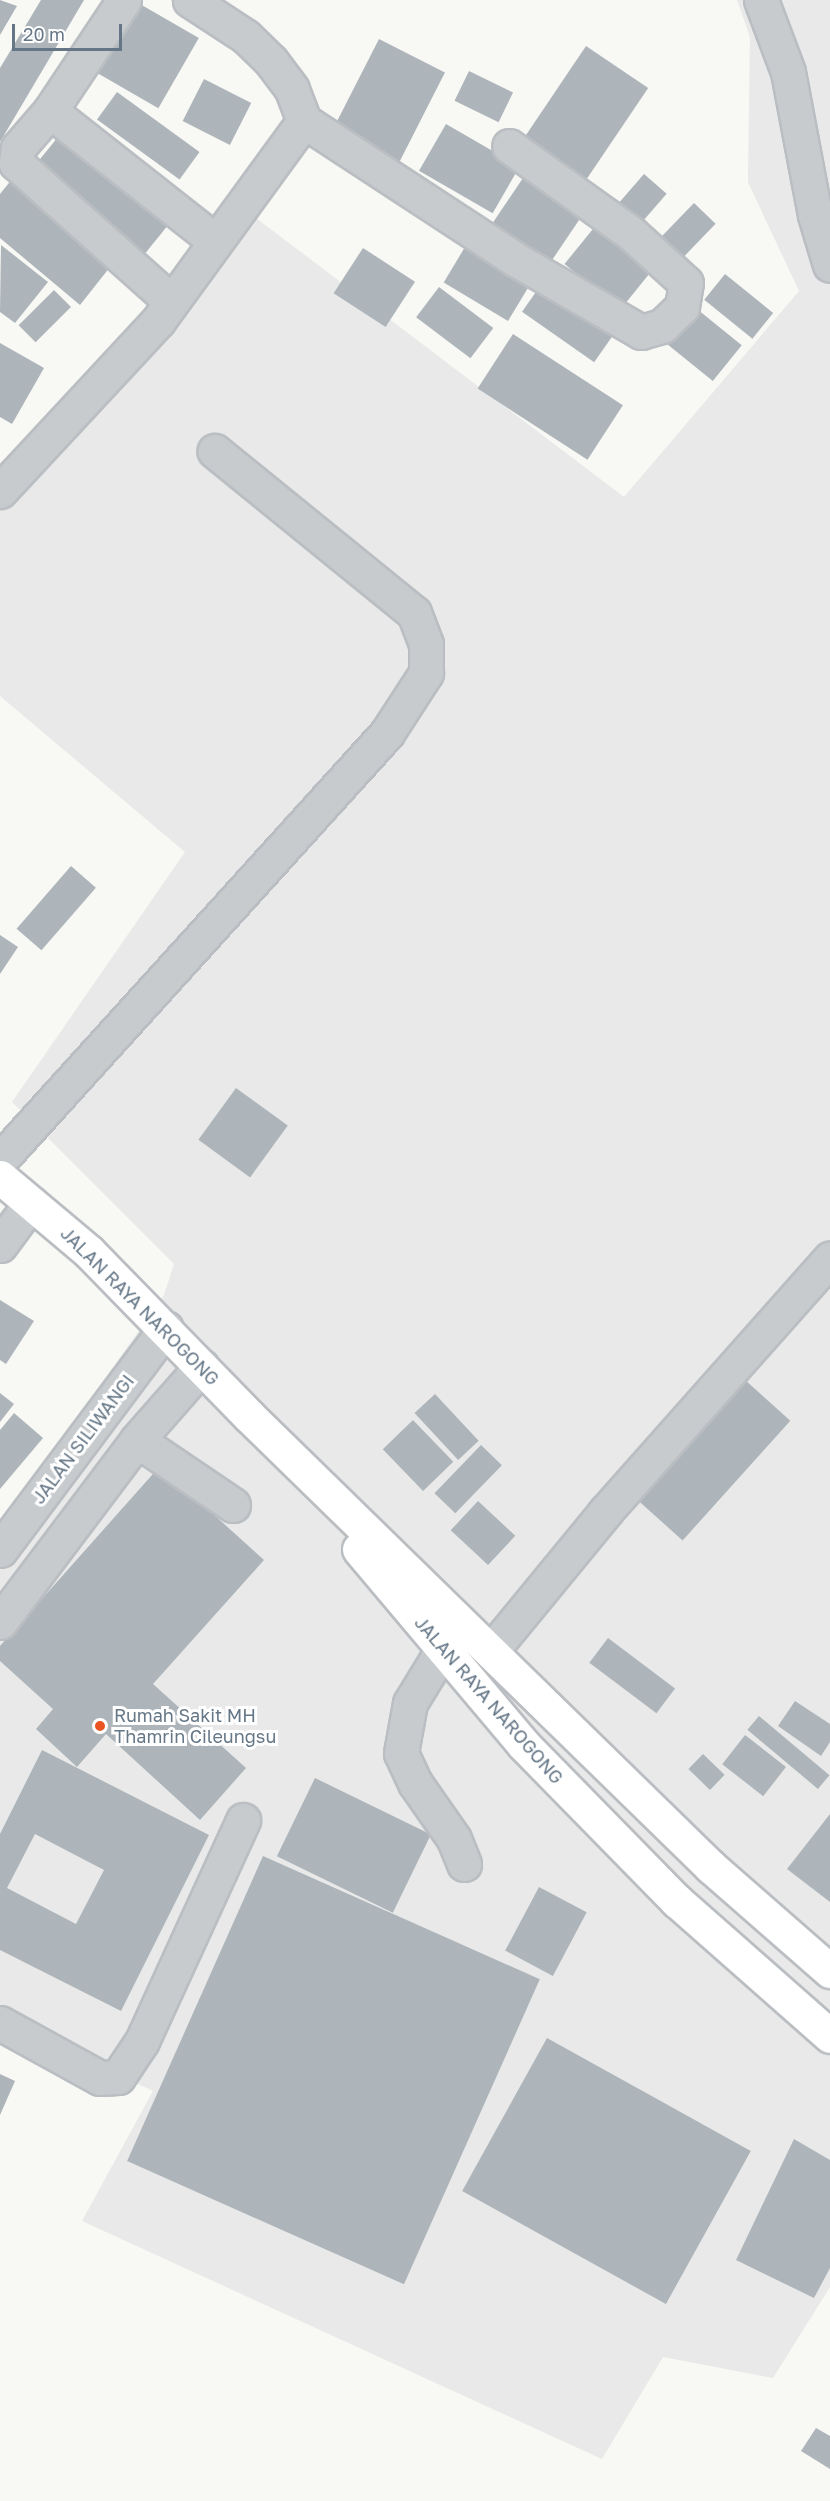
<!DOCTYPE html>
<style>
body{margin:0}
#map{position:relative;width:830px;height:2501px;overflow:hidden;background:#f8f8f4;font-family:"Golos Text",sans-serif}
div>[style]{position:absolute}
.built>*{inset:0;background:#e8e9e8}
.building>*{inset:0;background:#adb5bb;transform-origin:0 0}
.roads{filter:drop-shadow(2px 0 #babec2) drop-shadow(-2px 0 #babec2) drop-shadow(0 2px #babec2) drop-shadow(0 -2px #babec2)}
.minor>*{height:33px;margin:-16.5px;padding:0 16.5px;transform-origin:16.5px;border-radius:16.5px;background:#c7cbce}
.major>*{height:33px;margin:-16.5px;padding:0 16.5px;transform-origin:16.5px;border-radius:16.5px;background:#fff}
.dots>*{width:16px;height:16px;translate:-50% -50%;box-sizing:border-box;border:3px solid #fff;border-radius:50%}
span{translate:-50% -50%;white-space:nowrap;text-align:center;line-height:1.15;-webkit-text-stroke:6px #fff;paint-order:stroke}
.street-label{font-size:18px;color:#657787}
.poi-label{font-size:18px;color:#657787}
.left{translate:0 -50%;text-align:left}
.scale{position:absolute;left:12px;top:24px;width:110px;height:27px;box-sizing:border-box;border:3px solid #657787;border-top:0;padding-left:8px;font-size:18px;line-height:21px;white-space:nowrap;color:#657787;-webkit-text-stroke:4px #fff;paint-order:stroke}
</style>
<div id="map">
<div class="built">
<div style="clip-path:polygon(737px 0,830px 0,830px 2287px,773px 2378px,663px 2357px,602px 2459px,82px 2221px,153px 2091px,0 2019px,0 1527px,164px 1295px,174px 1264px,12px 1102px,185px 852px,0 696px,0 463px,121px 352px,231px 199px,624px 497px,799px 291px,748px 182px,750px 37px)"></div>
</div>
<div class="building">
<div style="clip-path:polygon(0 0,17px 6px,0 35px)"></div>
<div style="clip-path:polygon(41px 0,84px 0,0 142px,0 68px)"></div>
<div style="left:133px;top:0;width:76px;height:81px;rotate:30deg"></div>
<div style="left:379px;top:39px;width:74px;height:109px;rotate:27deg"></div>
<div style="left:586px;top:46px;width:75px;height:119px;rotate:34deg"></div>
<div style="left:469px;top:71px;width:49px;height:33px;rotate:26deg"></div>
<div style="left:204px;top:79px;width:53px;height:47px;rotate:27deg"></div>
<div style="left:117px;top:92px;width:102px;height:34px;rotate:36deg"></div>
<div style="left:446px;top:124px;width:85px;height:54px;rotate:30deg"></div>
<div style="left:62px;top:132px;width:141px;height:45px;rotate:39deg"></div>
<div style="left:527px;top:172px;width:70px;height:75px;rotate:34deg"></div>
<div style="left:644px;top:174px;width:30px;height:44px;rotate:41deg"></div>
<div style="clip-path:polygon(13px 178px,114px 262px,80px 305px,0 238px,0 194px)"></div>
<div style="left:694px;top:203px;width:30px;height:62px;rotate:44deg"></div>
<div style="left:601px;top:219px;width:72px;height:58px;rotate:39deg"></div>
<div style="left:471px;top:237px;width:75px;height:53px;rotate:31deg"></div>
<div style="clip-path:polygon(1px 245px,48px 282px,15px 323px,0 312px)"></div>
<div style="left:363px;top:248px;width:62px;height:54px;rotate:33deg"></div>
<div style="left:725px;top:274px;width:62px;height:33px;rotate:39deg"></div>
<div style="left:545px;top:279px;width:88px;height:40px;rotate:35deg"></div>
<div style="left:439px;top:287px;width:68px;height:38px;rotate:37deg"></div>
<div style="left:54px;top:290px;width:24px;height:50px;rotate:45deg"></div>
<div style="left:692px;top:305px;width:64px;height:46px;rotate:39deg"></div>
<div style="left:513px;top:334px;width:131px;height:65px;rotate:33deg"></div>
<div style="clip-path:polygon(0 343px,44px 368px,12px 424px,0 417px)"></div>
<div style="left:71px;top:866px;width:33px;height:83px;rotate:41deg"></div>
<div style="clip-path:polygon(0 935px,18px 947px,0 974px)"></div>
<div style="left:236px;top:1088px;width:64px;height:64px;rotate:36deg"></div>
<div style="clip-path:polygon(0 1300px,34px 1321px,6px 1364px,0 1360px)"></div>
<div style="left:745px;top:1380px;width:61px;height:161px;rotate:42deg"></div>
<div style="clip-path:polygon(0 1393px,14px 1404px,0 1422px)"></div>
<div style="left:435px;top:1394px;width:64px;height:28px;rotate:47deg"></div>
<div style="clip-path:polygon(14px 1413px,43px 1438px,0 1489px,0 1430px)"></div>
<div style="left:413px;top:1420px;width:58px;height:42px;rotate:46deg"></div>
<div style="left:481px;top:1445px;width:29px;height:67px;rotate:44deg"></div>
<div style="clip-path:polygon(160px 1466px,264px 1560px,153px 1684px,246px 1768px,200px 1820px,106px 1734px,77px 1767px,36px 1729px,53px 1709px,0 1661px,0 1646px)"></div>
<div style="left:478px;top:1501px;width:51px;height:40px;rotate:43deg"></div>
<div style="left:608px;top:1638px;width:84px;height:31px;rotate:37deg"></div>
<div style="clip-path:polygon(795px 1701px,830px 1724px,830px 1742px,821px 1756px,778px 1726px)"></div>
<div style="left:759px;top:1716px;width:92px;height:18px;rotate:40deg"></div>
<div style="left:745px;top:1735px;width:52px;height:37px;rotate:38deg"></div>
<div style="clip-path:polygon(evenodd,42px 1750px,209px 1835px,121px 2011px,0 1950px,0 1834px,42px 1750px,35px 1834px,104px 1870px,76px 1924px,7px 1888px,35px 1834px)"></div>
<div style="left:703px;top:1754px;width:30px;height:21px;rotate:44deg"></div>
<div style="left:315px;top:1778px;width:129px;height:87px;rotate:26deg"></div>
<div style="clip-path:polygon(830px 1814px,830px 1902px,787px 1869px)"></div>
<div style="left:263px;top:1856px;width:303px;height:334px;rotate:24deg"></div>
<div style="left:539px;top:1887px;width:54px;height:72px;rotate:28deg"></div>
<div style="left:547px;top:2038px;width:233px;height:175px;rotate:29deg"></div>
<div style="clip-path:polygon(0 2074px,15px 2081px,0 2115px)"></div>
<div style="clip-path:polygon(794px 2139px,830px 2160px,830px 2268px,814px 2298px,736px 2260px)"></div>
<div style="clip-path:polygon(816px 2428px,830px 2436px,830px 2469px,801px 2451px)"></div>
</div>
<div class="roads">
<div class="minor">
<div style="left:124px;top:0;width:133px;rotate:123.7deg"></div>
<div style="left:50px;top:111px;width:209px;rotate:38.2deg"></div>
<div style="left:761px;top:0;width:77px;rotate:69.4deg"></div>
<div style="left:788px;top:72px;width:146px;rotate:79.3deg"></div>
<div style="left:815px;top:215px;width:52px;rotate:73.3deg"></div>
<div style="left:50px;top:111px;width:49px;rotate:130.9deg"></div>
<div style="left:18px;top:148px;width:15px;rotate:98deg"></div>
<div style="left:16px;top:163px;width:208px;rotate:41.7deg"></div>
<div style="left:304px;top:121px;width:250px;rotate:33.2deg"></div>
<div style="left:513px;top:258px;width:148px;rotate:30deg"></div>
<div style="left:641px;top:332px;width:22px;rotate:-16deg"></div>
<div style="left:662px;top:326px;width:28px;rotate:-44deg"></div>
<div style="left:682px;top:307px;width:24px;rotate:-81deg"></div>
<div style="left:686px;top:283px;width:73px;rotate:-137.8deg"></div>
<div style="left:632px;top:234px;width:151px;rotate:-144.4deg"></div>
<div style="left:0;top:491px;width:232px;rotate:-47.1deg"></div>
<div style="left:158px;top:321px;width:248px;rotate:-53.9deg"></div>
<div style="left:304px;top:121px;width:34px;rotate:-111deg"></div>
<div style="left:292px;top:89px;width:35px;rotate:-127deg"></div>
<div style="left:271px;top:61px;width:36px;rotate:-136deg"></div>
<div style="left:245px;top:36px;width:66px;rotate:-146.8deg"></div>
<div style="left:0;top:1160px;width:576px;rotate:-47.81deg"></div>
<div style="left:387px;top:733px;width:72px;rotate:-57deg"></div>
<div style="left:426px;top:673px;width:29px;rotate:-90deg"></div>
<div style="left:426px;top:644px;width:33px;rotate:-111deg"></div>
<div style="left:414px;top:613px;width:257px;rotate:-140.9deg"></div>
<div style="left:0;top:1245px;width:52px;rotate:-53.6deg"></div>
<div style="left:137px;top:1440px;width:116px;rotate:34.1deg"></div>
<div style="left:0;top:1550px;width:277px;rotate:-53.2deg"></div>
<div style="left:0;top:1622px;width:228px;rotate:-53deg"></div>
<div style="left:137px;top:1440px;width:98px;rotate:-48.7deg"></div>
<div style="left:443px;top:1649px;width:63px;rotate:121.4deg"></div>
<div style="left:410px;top:1703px;width:51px;rotate:100.2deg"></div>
<div style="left:401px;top:1753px;width:33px;rotate:65deg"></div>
<div style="left:415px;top:1783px;width:68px;rotate:55.1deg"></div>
<div style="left:454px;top:1839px;width:27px;rotate:68deg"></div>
<div style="left:491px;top:1651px;width:180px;rotate:-50.6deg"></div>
<div style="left:605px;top:1512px;width:339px;rotate:-48.4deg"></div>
<div style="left:0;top:2023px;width:114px;rotate:28.8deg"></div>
<div style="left:100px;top:2078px;width:18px;rotate:-3deg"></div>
<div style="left:118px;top:2077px;width:43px;rotate:-56.3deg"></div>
<div style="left:142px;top:2041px;width:243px;rotate:-65.4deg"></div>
</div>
<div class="major">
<div style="left:0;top:1177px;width:116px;rotate:40.1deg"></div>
<div style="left:89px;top:1252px;width:229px;rotate:45.7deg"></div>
<div style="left:249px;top:1416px;width:646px;rotate:44.31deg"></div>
<div style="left:711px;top:1867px;width:158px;rotate:41.2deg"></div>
<div style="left:359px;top:1549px;width:256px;rotate:49.9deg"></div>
<div style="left:524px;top:1745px;width:219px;rotate:45.6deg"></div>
<div style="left:677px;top:1901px;width:204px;rotate:41.4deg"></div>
</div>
</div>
<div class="dots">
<div style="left:100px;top:1726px;background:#ea5322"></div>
</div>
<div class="street-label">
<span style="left:140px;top:1306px;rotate:45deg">JALAN RAYA NAROGONG</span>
<span style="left:83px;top:1439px;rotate:-53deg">JALAN SILIWANGI</span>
<span style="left:489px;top:1700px;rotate:49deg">JALAN RAYA NAROGONG</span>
</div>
<div class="poi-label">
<span class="left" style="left:114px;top:1726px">Rumah Sakit MH<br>Thamrin Cileungsu</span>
</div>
<div class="scale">20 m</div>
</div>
